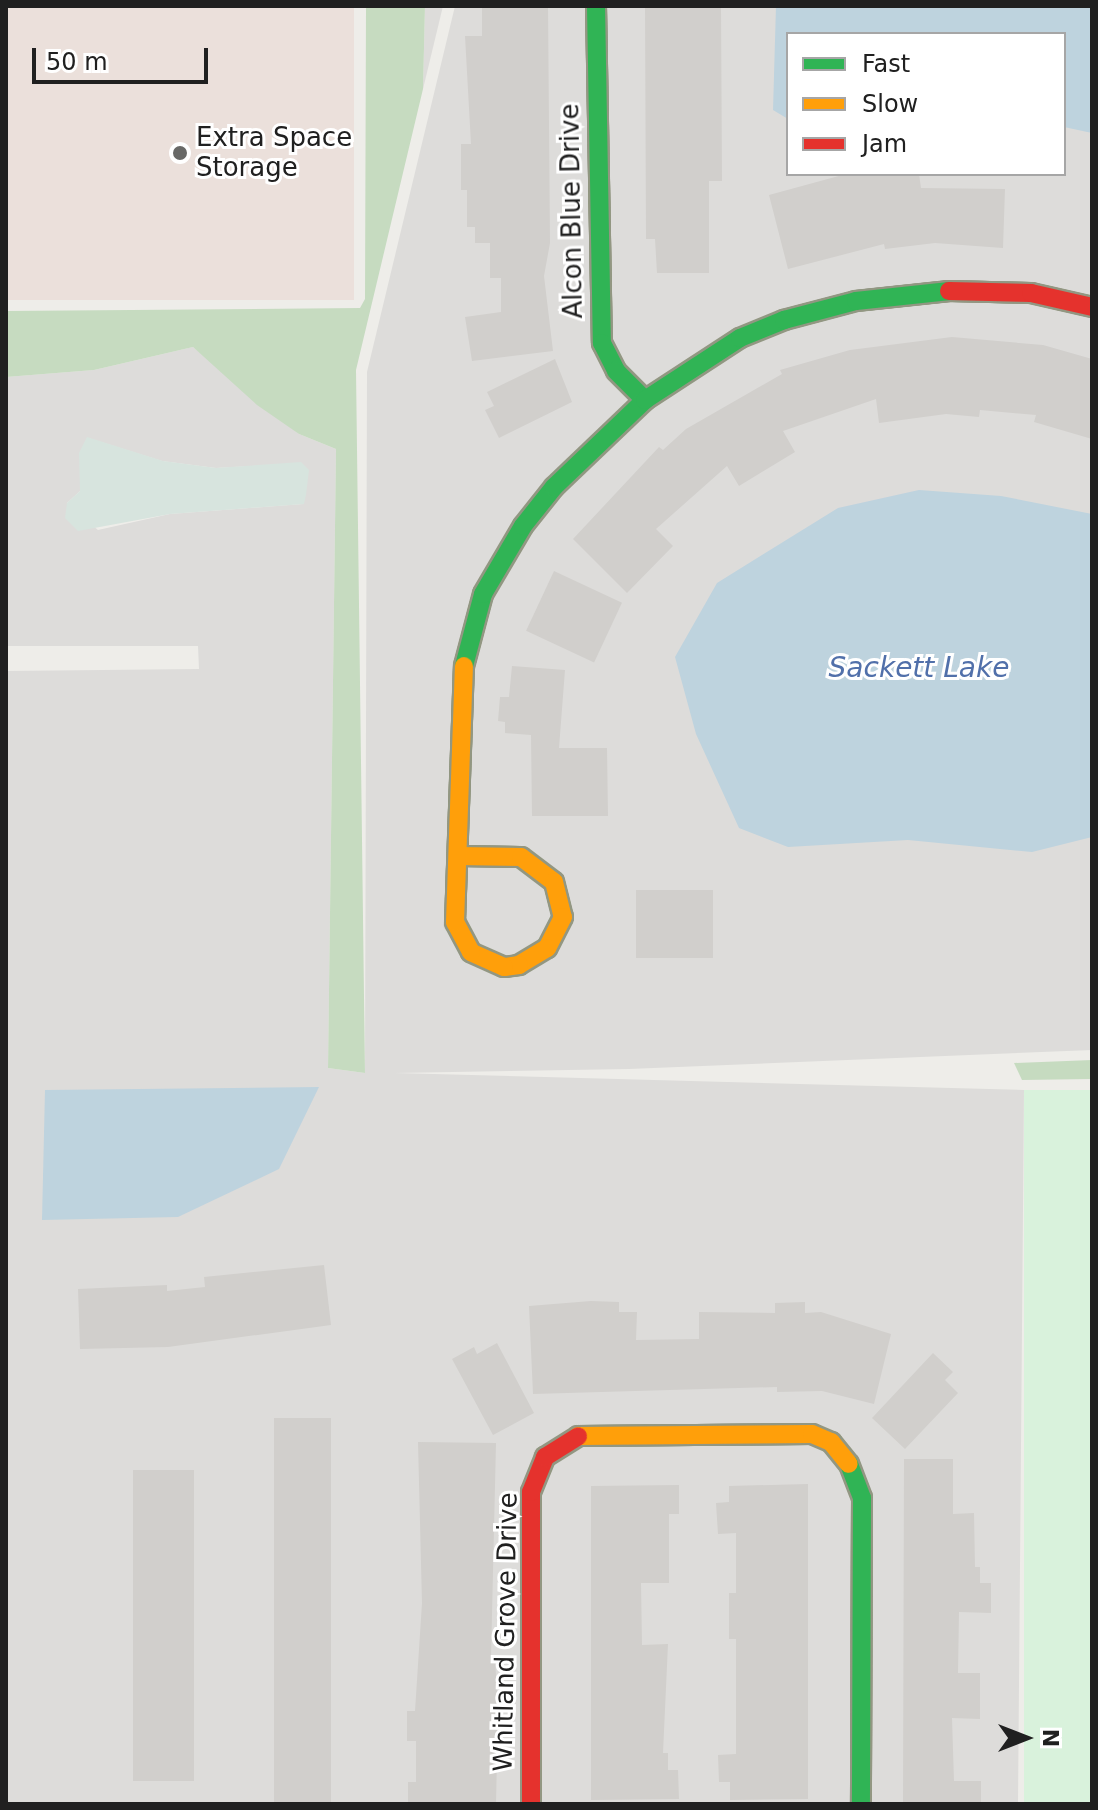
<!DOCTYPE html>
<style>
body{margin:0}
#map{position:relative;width:1098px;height:1810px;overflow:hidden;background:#eeede9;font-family:"DejaVu Sans",sans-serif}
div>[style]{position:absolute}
.residential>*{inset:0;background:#dddcda}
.commercial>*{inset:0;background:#ebe0db;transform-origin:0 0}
.forest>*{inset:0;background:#c6dbc0}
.wetland>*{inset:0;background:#d7e4de}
.park>*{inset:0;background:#d9f2dc;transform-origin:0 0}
.water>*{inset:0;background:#bed3de}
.building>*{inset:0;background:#d1cfcc;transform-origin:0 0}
.roads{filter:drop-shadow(2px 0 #929782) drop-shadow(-2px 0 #929782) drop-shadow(0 2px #929782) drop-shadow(0 -2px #929782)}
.fast>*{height:18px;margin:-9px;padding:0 9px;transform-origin:9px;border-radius:9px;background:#30b455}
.slow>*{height:18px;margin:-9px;padding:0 9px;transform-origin:9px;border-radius:9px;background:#ff9f0a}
.jam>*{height:18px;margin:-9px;padding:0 9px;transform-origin:9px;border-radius:9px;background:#e5322d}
.dots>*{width:22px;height:22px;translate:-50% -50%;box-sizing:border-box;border:4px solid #fff;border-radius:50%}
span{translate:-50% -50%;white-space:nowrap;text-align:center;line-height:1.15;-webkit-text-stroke:6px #fff;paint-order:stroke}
.poi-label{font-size:26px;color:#202020}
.left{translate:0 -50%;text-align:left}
.street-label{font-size:26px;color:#202020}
.water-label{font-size:28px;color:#5170aa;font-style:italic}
.frame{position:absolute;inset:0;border:8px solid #202020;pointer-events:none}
.legend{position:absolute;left:786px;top:32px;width:280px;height:144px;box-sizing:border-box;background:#fff;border:2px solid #a6a6a6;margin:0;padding:10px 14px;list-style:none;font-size:24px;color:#202020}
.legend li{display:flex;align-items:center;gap:16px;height:40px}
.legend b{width:40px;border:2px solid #a6a6a6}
.north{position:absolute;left:986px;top:1698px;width:80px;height:80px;-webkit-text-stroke:6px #fff;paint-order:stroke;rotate:90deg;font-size:22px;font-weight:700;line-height:32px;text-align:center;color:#202020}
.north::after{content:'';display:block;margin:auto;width:28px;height:36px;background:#202020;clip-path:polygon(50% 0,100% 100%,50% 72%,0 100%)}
.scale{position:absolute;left:32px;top:48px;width:176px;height:36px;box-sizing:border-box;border:4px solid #202020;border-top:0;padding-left:10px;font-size:24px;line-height:28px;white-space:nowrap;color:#202020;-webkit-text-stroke:6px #fff;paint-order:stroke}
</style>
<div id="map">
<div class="residential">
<div style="clip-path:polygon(425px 6px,443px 6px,423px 89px)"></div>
<div style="clip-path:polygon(evenodd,455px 6px,1092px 6px,1092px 1050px,629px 1069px,395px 1073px,1024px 1090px,1018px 1804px,6px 1804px,6px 671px,199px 669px,198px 646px,6px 646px,6px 377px,94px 370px,193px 347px,299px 434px,336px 449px,328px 1068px,365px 1073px,367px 372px,455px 6px,788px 34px,1064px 34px,1064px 174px,788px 174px,788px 34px,455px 6px,88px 438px,162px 461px,216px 468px,301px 463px,303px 504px,170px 514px,98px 530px,67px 503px,80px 491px,88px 438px)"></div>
</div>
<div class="commercial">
<div style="left:6px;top:6px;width:348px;height:294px"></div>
</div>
<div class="forest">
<div style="clip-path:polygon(366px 6px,425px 6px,423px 89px,356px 370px,365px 1073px,328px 1068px,336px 449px,299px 434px,257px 405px,193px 347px,94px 370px,6px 377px,6px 311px,360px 308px,365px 299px)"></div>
<div style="clip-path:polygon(1092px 1060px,1092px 1079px,1022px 1080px,1014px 1063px)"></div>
</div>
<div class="wetland">
<div style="clip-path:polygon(87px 437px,163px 461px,216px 468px,301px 462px,309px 470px,306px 495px,304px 504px,170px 514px,78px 531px,65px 518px,67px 503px,80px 491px,79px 453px)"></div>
</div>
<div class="park">
<div style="left:1024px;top:1090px;width:68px;height:714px"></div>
</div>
<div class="water">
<div style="clip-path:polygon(776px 6px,1092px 6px,1092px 133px,1064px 127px,1064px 34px,788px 34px,788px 119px,773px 110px)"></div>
<div style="clip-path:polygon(919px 490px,1001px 496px,1092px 514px,1092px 837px,1032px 852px,908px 840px,788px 847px,739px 828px,696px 734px,675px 657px,717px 583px,838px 508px)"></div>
<div style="clip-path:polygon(319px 1087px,279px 1169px,178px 1217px,42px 1220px,45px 1090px)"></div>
</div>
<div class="building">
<div style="clip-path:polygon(482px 6px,548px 6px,550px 243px,544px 276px,553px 351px,472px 361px,465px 317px,501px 312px,501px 278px,490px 278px,490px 243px,475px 243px,475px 227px,467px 227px,467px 190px,461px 190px,461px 144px,471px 144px,465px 36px,482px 36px)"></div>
<div style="clip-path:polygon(645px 6px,721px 6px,722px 181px,709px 181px,709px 273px,657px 273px,655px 239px,646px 239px)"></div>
<div style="clip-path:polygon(846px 174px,919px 174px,921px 188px,1005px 189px,1003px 248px,935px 243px,885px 249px,884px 244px,788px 269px,769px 195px)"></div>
<div style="clip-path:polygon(952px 337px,1043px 345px,1092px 359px,1092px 439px,1034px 422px,1036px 415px,980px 410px,979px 417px,946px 414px,879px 423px,876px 399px,783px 431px,795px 452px,739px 486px,727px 466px,656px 529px,673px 546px,627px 593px,573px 539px,659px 447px,663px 450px,686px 429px,782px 374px,780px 370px,850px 350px)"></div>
<div style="clip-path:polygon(555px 359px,572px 402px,499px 438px,485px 410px,494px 406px,487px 392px)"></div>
<div style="left:554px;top:571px;width:75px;height:66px;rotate:25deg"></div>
<div style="clip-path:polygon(512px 666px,565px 670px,559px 748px,607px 748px,608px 816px,532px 816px,531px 735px,505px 733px,505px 722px,498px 721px,500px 697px,509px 697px)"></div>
<div style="left:713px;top:890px;width:68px;height:77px;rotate:90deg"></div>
<div style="clip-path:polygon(324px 1265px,331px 1325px,168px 1347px,80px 1349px,78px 1289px,167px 1285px,167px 1291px,205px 1287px,204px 1277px)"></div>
<div style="clip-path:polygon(591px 1301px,619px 1302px,619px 1312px,637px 1312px,636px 1340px,699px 1339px,699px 1312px,775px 1313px,775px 1303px,805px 1302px,805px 1313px,821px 1312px,891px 1334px,874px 1404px,822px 1391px,777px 1392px,777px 1387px,533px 1394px,529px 1306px)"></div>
<div style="clip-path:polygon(497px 1343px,534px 1413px,493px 1435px,452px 1359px,474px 1347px,477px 1354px)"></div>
<div style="clip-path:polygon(933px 1353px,953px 1372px,945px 1380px,958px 1393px,905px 1449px,872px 1418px)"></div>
<div style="left:274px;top:1418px;width:57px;height:386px"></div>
<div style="clip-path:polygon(418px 1442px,496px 1443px,491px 1658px,495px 1658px,498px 1712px,496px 1804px,408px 1804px,408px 1782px,416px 1782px,416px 1741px,407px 1741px,407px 1711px,415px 1711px,422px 1603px)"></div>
<div style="clip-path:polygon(904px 1459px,953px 1459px,953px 1514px,974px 1513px,975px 1567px,980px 1567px,980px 1583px,991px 1583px,991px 1613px,959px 1612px,958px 1673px,980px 1673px,980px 1719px,952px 1718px,954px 1781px,981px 1781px,981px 1804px,903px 1804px)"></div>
<div style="left:133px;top:1470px;width:61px;height:311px"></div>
<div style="clip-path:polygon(808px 1484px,808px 1799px,730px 1800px,730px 1782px,719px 1782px,718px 1755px,736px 1754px,736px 1639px,729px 1639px,729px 1593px,736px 1593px,736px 1533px,718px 1534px,716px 1503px,729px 1502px,729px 1486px)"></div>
<div style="clip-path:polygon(679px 1485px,679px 1514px,669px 1514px,669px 1583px,641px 1583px,642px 1645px,668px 1644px,663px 1753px,668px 1753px,668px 1770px,678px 1770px,679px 1799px,591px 1800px,591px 1486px)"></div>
</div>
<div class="roads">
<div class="fast">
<div style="left:596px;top:6px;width:337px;rotate:89deg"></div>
<div style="left:602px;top:343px;width:31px;rotate:63deg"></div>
<div style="left:616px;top:371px;width:41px;rotate:45deg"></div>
<div style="left:464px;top:666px;width:74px;rotate:-75.2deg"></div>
<div style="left:483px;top:594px;width:79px;rotate:-59.5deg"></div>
<div style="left:523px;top:526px;width:50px;rotate:-51.5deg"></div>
<div style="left:554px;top:487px;width:126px;rotate:-43.7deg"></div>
<div style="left:645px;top:400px;width:113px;rotate:-33.1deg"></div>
<div style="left:740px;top:338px;width:48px;rotate:-22.2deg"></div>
<div style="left:784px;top:320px;width:74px;rotate:-14.8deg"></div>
<div style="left:856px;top:301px;width:94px;rotate:-6.1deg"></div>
<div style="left:849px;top:1464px;width:36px;rotate:69deg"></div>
<div style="left:862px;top:1498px;width:306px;rotate:90.2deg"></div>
</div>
<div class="slow">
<div style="left:458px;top:856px;width:63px;rotate:0.9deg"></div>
<div style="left:521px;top:857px;width:41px;rotate:37.1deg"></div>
<div style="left:554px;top:882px;width:36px;rotate:76deg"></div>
<div style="left:563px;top:917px;width:35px;rotate:117deg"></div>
<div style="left:547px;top:948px;width:33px;rotate:149deg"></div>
<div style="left:519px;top:965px;width:15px;rotate:172deg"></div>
<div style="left:504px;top:967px;width:36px;rotate:-156deg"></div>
<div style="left:471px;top:952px;width:34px;rotate:-118deg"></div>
<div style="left:455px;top:922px;width:256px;rotate:-88deg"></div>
<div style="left:578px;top:1436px;width:234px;rotate:-0.5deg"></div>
<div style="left:812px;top:1434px;width:21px;rotate:23deg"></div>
<div style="left:831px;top:1442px;width:28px;rotate:51deg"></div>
</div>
<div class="jam">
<div style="left:949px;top:291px;width:82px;rotate:1.4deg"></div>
<div style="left:1031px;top:293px;width:63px;rotate:12.9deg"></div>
<div style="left:531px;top:1804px;width:312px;rotate:-90deg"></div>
<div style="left:531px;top:1492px;width:38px;rotate:-68deg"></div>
<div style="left:545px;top:1457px;width:39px;rotate:-32deg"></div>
</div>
</div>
<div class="dots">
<div style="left:180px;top:153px;background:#686866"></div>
</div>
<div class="poi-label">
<span class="left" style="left:196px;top:153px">Extra Space<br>Storage</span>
</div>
<div class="street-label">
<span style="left:572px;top:211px;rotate:-91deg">Alcon Blue Drive</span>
<span style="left:506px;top:1632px;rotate:-89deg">Whitland Grove Drive</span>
</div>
<div class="water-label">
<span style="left:919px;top:668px">Sackett Lake</span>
</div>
<div class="frame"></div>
<ul class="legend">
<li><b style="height:10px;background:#30b455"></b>Fast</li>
<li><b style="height:10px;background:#ff9f0a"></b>Slow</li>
<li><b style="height:10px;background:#e5322d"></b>Jam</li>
</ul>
<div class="north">N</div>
<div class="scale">50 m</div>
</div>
